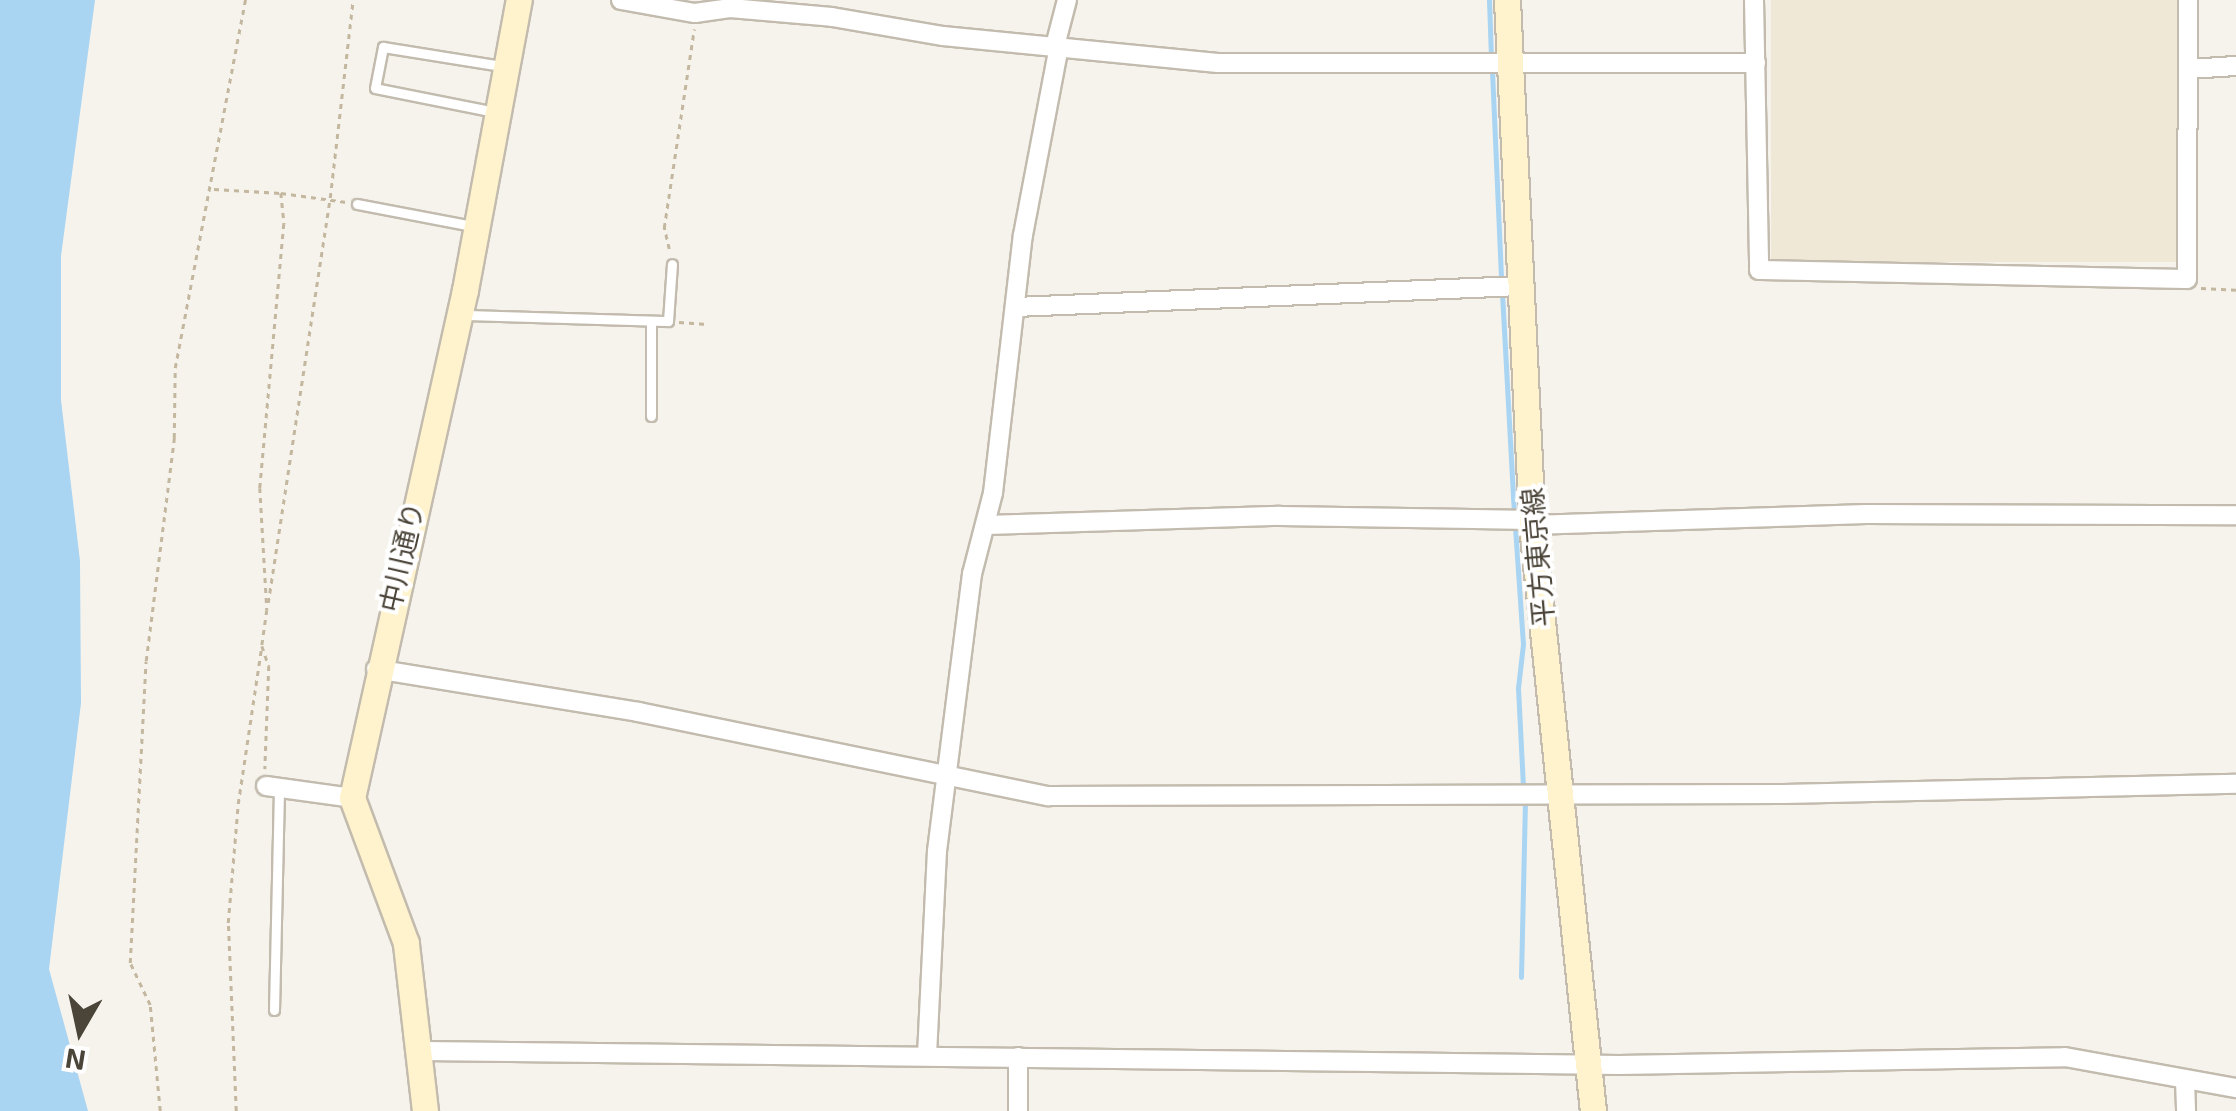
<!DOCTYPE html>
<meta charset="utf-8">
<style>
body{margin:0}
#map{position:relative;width:2236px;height:1111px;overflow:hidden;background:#f6f3ec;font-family:"Exo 2","Noto Sans JP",sans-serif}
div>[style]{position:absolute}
.education>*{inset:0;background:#efe8d6;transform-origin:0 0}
.water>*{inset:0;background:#a9d4f2}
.stream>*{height:5px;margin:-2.5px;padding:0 2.5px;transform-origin:2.5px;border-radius:2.5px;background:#a9d4f2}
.path>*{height:2.5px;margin-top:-1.25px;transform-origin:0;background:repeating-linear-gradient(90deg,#c4b79f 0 5px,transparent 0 10px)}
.roads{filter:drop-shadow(2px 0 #c2bbae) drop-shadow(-2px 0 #c2bbae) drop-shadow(0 2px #c2bbae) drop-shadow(0 -2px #c2bbae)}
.lane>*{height:9px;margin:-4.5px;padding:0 4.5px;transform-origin:4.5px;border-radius:4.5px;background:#fff}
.street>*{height:18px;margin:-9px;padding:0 9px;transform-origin:9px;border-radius:9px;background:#fff}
.secondary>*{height:25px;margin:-12.5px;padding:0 12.5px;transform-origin:12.5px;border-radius:12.5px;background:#fff3cd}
span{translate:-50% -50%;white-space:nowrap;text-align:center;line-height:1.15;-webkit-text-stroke:8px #fff;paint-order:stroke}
.street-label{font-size:28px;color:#4b4439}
.north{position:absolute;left:30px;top:981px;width:100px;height:100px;-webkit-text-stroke:8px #fff;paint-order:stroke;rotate:189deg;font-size:28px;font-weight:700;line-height:40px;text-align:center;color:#4b4439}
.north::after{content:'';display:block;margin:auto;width:35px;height:45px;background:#4b4439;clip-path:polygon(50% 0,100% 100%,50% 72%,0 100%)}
</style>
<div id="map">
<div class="education">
<div style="left:1771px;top:0;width:406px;height:262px"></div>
</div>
<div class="water">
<div style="clip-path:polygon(0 0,95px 0,61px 256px,61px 400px,80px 561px,81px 703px,49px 969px,88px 1111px,0 1111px)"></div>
</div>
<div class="stream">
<div style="left:1489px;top:0;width:58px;rotate:88deg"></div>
<div style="left:1492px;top:71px;width:208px;rotate:87.5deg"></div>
<div style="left:1502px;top:293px;width:219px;rotate:86.9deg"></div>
<div style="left:1515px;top:527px;width:117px;rotate:86.1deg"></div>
<div style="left:1523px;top:644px;width:44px;rotate:96.5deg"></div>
<div style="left:1518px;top:688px;width:98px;rotate:87.1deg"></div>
<div style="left:1521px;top:977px;width:176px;rotate:-88.7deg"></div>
</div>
<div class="path">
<div style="left:214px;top:189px;width:67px;rotate:3.4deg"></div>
<div style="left:281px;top:193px;width:31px;rotate:84deg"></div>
<div style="left:284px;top:224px;width:265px;rotate:95.2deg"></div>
<div style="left:260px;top:488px;width:122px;rotate:86.7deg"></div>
<div style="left:267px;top:610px;width:36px;rotate:98deg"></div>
<div style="left:262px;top:646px;width:21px;rotate:71deg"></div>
<div style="left:269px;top:666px;width:103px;rotate:92.2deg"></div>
<div style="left:281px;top:193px;width:66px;rotate:7.9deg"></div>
<div style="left:669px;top:249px;width:22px;rotate:-103deg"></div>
<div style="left:664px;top:228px;width:201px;rotate:-81.4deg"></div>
<div style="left:2201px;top:288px;width:35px;rotate:3deg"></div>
<div style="left:679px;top:322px;width:28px;rotate:4deg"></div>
<div style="left:268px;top:603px;width:410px;rotate:-81.3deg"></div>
<div style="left:330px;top:198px;width:199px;rotate:-83.4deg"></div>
<div style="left:160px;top:1111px;width:106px;rotate:-95.4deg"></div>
<div style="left:150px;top:1005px;width:47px;rotate:-115.5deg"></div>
<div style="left:130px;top:963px;width:302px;rotate:-87deg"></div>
<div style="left:146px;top:661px;width:225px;rotate:-82.8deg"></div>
<div style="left:174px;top:438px;width:70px;rotate:-89.2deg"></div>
<div style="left:175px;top:368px;width:375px;rotate:-79.2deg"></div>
<div style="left:236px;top:1111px;width:188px;rotate:-92.4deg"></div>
<div style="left:228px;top:923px;width:119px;rotate:-85.2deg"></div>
<div style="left:238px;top:804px;width:156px;rotate:-81.5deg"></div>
</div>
<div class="roads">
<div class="lane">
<div style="left:495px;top:112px;width:122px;rotate:-168.7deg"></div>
<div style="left:375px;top:88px;width:42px;rotate:-79deg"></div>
<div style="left:383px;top:47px;width:120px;rotate:9.1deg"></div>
<div style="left:357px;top:204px;width:117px;rotate:10.8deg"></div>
<div style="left:463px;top:315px;width:205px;rotate:1.7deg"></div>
<div style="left:668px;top:321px;width:57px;rotate:-86deg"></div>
<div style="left:651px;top:416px;width:94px;rotate:-90deg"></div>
<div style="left:274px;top:1010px;width:223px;rotate:-88.7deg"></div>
</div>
<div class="street">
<div style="left:621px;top:0;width:75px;rotate:10deg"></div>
<div style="left:695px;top:13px;width:35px;rotate:-8deg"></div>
<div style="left:730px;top:8px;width:102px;rotate:5deg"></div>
<div style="left:832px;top:17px;width:113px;rotate:9.7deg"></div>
<div style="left:943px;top:36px;width:276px;rotate:5.6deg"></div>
<div style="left:1218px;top:63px;width:538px"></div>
<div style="left:1754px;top:0;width:270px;rotate:88.9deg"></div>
<div style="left:1759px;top:270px;width:428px;rotate:1.2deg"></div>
<div style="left:2187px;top:279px;width:279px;rotate:-89.8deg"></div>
<div style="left:1055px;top:46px;width:48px;rotate:-75.4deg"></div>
<div style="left:2189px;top:69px;width:47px;rotate:-3.7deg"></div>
<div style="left:1015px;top:307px;width:505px;rotate:-2.38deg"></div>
<div style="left:987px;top:525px;width:293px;rotate:-1.8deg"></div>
<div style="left:1280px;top:516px;width:252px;rotate:0.9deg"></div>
<div style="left:1532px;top:525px;width:334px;rotate:-1.9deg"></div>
<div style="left:1866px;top:514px;width:370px;rotate:0.2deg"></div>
<div style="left:376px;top:669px;width:266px;rotate:9.3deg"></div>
<div style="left:638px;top:712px;width:419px;rotate:11.6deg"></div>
<div style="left:1048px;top:796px;width:736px;rotate:-0.16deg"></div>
<div style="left:1784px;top:794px;width:452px;rotate:-1.3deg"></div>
<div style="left:266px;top:786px;width:87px;rotate:7.9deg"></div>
<div style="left:423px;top:1051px;width:1196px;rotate:0.67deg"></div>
<div style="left:1619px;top:1065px;width:446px;rotate:-1deg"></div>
<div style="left:2065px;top:1057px;width:174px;rotate:10.3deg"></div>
<div style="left:927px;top:1055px;width:204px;rotate:-87.2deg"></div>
<div style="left:937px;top:851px;width:279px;rotate:-82.8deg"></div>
<div style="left:972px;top:574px;width:84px;rotate:-75.5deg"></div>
<div style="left:993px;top:493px;width:260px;rotate:-83.4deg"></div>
<div style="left:1023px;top:235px;width:192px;rotate:-79.2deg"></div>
<div style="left:1018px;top:1057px;width:54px;rotate:90deg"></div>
<div style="left:2185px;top:1080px;width:31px;rotate:88deg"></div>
</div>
<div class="secondary">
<div style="left:1507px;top:0;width:526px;rotate:87.27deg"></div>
<div style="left:1532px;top:525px;width:589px;rotate:84.06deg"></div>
<div style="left:425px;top:1111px;width:169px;rotate:-96.5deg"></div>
<div style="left:406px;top:943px;width:155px;rotate:-110.4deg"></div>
<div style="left:352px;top:798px;width:520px;rotate:-77.46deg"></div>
<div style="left:465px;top:290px;width:295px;rotate:-79.5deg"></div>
</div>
</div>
<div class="street-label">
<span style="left:401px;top:557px;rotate:-77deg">中川通り</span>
<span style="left:1537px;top:557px;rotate:-95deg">平方東京線</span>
</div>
<div class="north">N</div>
</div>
